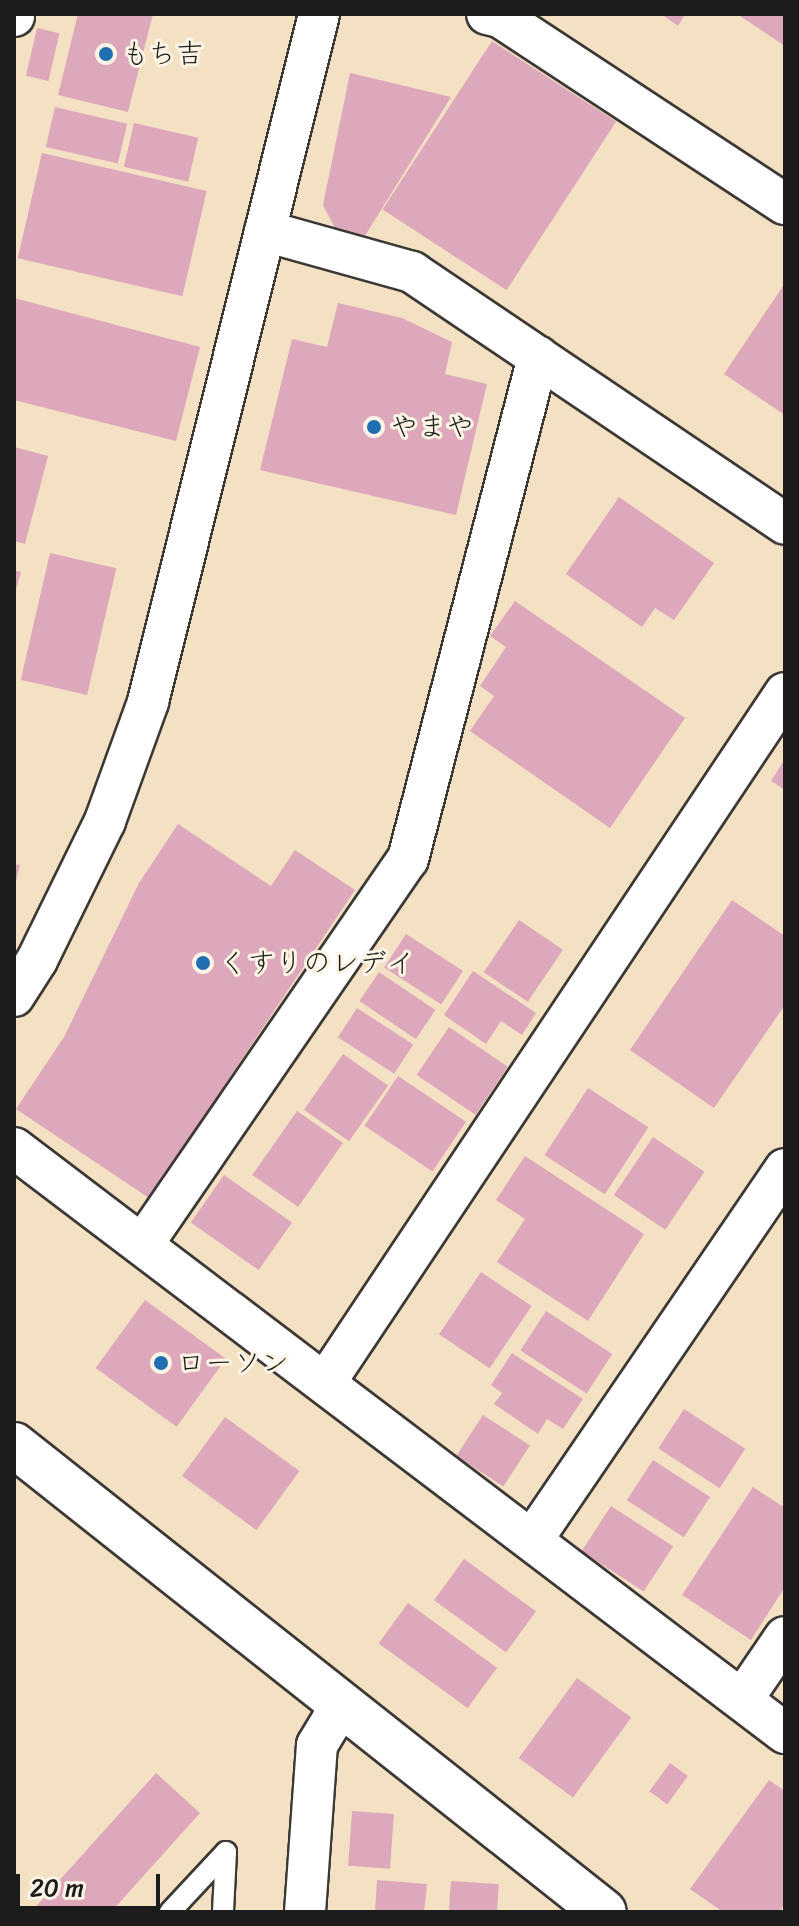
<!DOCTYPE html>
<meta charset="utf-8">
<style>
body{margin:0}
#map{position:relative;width:799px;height:1926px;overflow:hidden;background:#f4e0c3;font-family:Sriracha,"Klee One",sans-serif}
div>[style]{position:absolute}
.building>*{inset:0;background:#dda8bb;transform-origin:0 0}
.roads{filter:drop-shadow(2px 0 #3c3935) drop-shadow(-2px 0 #3c3935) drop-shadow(0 2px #3c3935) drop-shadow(0 -2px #3c3935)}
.service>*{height:20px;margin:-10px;padding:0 10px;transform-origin:10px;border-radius:10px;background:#fff}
.minor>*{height:40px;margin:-20px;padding:0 20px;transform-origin:20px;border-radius:20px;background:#fff}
.tertiary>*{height:44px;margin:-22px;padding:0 22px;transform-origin:22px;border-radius:22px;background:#fff}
.dots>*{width:22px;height:22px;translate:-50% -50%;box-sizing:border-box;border:4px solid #fcf5e5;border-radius:50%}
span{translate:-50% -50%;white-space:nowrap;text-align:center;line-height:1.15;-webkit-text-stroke:6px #fcf5e5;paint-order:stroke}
.poi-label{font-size:28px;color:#1c1c1c}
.left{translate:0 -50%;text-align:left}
.frame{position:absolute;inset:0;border:16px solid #1c1c1c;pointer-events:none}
.scale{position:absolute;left:16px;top:1874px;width:144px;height:36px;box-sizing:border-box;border:4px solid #1c1c1c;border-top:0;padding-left:10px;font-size:24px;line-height:28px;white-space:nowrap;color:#1c1c1c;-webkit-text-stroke:6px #fcf5e5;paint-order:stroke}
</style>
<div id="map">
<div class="building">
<div style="clip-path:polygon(78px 14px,153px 14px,128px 112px,58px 95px)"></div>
<div style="clip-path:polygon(661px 14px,685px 14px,678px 26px)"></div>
<div style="clip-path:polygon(737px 14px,785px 14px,785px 46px)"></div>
<div style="left:37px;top:28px;width:23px;height:49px;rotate:13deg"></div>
<div style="left:492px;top:41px;width:148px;height:201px;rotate:33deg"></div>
<div style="clip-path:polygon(350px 73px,451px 97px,363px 239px,337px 232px,323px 205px)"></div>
<div style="left:55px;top:107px;width:74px;height:41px;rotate:13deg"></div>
<div style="left:134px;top:123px;width:66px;height:45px;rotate:13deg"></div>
<div style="left:42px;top:153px;width:169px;height:108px;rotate:13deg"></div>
<div style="clip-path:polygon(785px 283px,785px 415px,724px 374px)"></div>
<div style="clip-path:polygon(14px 298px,200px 347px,176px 441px,14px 400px)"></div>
<div style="clip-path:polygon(338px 303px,402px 318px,452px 342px,445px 374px,487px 384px,456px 515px,260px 470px,292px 339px,327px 347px)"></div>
<div style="clip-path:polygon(14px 447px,48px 456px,25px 544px,14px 541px)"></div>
<div style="clip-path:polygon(619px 497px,714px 563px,674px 620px,655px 608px,642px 627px,566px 574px)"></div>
<div style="left:50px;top:553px;width:68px;height:130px;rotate:13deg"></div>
<div style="clip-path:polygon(14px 570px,21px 572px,15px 593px,14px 593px)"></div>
<div style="clip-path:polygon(515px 601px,685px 718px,610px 828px,470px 731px,494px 696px,480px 686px,506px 647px,490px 636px)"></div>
<div style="clip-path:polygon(785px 759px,785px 790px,771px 781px)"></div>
<div style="clip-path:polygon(178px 824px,271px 886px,295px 850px,355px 890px,149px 1198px,16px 1109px,64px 1037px,139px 883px)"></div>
<div style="clip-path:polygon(14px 864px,20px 865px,15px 885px,14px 885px)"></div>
<div style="clip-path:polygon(732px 900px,785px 936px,785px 1005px,714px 1108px,630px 1050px)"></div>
<div style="left:519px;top:920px;width:53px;height:63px;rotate:34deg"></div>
<div style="left:406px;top:934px;width:68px;height:40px;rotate:33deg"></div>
<div style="clip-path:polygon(473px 971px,536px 1013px,522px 1035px,501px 1021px,486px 1044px,444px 1015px)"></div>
<div style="left:379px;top:972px;width:68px;height:35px;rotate:34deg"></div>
<div style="left:357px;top:1008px;width:67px;height:35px;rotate:33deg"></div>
<div style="left:449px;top:1027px;width:71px;height:58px;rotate:34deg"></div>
<div style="left:343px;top:1054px;width:55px;height:68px;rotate:35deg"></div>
<div style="left:398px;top:1076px;width:82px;height:60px;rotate:34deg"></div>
<div style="left:588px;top:1088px;width:72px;height:80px;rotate:33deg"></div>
<div style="left:297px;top:1111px;width:56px;height:78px;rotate:35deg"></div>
<div style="left:653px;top:1137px;width:62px;height:70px;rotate:34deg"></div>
<div style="clip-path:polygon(525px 1156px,644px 1234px,588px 1321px,497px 1262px,525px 1219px,496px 1200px)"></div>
<div style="left:224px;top:1175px;width:83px;height:58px;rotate:35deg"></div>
<div style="left:481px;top:1272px;width:61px;height:75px;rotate:34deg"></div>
<div style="left:145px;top:1300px;width:100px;height:84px;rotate:36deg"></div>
<div style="left:546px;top:1311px;width:79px;height:47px;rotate:33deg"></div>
<div style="clip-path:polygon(512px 1353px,583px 1399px,563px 1429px,547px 1419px,538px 1434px,494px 1404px,502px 1393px,491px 1385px)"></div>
<div style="left:684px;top:1409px;width:73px;height:47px;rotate:33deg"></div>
<div style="left:483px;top:1415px;width:56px;height:49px;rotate:33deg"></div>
<div style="left:225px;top:1417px;width:92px;height:73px;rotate:36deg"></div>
<div style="left:653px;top:1460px;width:68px;height:48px;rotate:33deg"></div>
<div style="clip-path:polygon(753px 1487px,785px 1508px,785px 1587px,751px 1640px,682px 1595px)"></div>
<div style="left:611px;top:1506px;width:74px;height:54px;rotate:33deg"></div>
<div style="left:464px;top:1559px;width:89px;height:51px;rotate:36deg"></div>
<div style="left:408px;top:1603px;width:110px;height:50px;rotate:36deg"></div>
<div style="left:577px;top:1678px;width:67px;height:99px;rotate:36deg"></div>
<div style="left:670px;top:1763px;width:22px;height:35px;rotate:36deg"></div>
<div style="clip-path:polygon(156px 1773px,200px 1813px,111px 1912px,31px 1912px)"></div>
<div style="clip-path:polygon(769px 1780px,785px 1791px,785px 1903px,779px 1912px,723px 1912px,690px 1889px)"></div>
<div style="left:352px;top:1811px;width:42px;height:55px;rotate:4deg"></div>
<div style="clip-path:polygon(377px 1880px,427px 1884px,424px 1912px,375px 1912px)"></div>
<div style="left:451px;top:1881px;width:48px;height:31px;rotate:4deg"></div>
</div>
<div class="roads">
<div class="service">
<div style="left:170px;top:1912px;width:82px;rotate:-47deg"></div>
<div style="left:226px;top:1852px;width:60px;rotate:92.9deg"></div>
</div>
<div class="minor">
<div style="left:487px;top:14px;width:13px;rotate:13deg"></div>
<div style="left:500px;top:17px;width:341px;rotate:33.3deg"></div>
<div style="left:14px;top:16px;width:2px;rotate:-90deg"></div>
<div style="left:265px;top:231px;width:153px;rotate:15.6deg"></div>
<div style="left:412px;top:272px;width:450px;rotate:34deg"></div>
<div style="left:14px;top:996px;width:43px;rotate:-57.4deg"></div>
<div style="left:37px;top:960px;width:155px;rotate:-63.9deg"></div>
<div style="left:105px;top:821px;width:127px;rotate:-70.1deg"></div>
<div style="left:148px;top:702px;width:709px;rotate:-76.04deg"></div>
<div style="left:14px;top:1148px;width:968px;rotate:37.19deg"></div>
<div style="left:143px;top:1244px;width:467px;rotate:-55.5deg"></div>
<div style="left:408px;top:859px;width:519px;rotate:-75.48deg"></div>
<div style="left:325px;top:1383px;width:829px;rotate:-56.31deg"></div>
<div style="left:532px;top:1540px;width:449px;rotate:-55.7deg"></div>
<div style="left:742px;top:1700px;width:76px;rotate:-55.7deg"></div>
<div style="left:305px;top:1912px;width:167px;rotate:-85.9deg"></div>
<div style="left:317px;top:1745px;width:44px;rotate:-58.8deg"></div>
</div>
<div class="tertiary">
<div style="left:14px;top:1445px;width:752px;rotate:38.36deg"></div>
</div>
</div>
<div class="dots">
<div style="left:106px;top:54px;background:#1f6fb2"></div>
<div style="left:374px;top:427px;background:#1f6fb2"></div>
<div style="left:203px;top:963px;background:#1f6fb2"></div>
<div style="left:161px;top:1363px;background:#1f6fb2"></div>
</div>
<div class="poi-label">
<span class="left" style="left:122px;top:54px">もち吉</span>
<span class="left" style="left:390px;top:427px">やまや</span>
<span class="left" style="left:219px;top:963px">くすりのレデイ</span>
<span class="left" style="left:177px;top:1363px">ローソン</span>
</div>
<div class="frame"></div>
<div class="scale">20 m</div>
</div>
